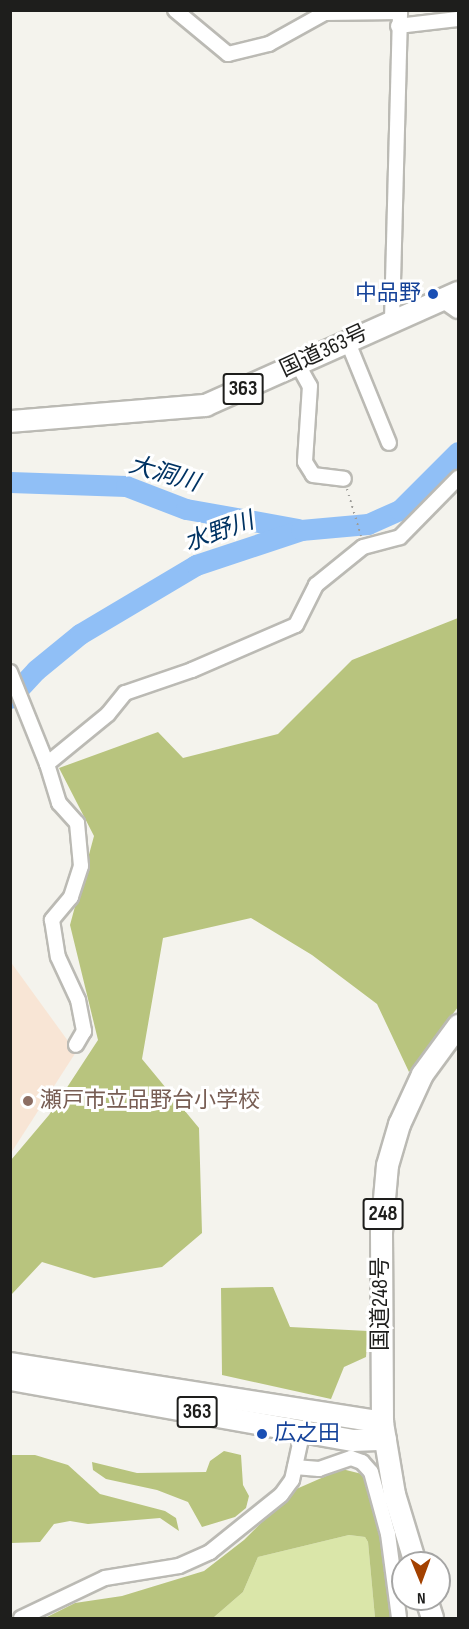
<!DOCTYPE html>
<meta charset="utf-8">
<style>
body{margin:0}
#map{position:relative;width:469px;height:1629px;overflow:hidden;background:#f4f3ed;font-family:"Sofia Sans Condensed","Noto Sans JP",sans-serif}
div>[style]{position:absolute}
.education>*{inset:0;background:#f8e5d5}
.green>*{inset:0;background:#dae6a9}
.forest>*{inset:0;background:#b8c47e}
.river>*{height:21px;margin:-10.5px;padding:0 10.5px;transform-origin:10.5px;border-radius:10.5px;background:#90bff6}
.path>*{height:2px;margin-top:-1px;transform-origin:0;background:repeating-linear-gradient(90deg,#9e9d99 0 1.5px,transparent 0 6px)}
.roads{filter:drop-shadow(2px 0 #bbbab4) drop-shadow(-2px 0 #bbbab4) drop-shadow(0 2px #bbbab4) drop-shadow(0 -2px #bbbab4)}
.minor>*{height:14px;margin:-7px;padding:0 7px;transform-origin:7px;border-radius:7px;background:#fff}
.trunk>*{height:21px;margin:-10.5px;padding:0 10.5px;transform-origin:10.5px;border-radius:10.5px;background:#fff}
.dots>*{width:16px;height:16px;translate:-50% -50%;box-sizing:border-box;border:3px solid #fff;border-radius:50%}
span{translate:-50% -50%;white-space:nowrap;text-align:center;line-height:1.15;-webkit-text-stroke:6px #fff;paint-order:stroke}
.shield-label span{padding:2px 4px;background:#fff;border:2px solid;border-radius:4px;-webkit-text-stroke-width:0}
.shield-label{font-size:21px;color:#1e1e1c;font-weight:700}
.transit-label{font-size:22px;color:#164399}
.right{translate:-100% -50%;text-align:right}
.left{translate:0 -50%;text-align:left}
.street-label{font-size:22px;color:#1e1e1c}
.education-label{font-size:22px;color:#785e54}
.water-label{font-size:24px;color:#003363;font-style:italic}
.frame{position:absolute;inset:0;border:12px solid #1e1e1c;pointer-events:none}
.north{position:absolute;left:391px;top:1551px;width:60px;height:60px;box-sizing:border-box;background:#fff;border:2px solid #a5a5a4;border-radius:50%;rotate:179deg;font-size:16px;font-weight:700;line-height:24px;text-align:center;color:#1e1e1c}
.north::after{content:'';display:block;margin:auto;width:21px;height:27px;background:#a34100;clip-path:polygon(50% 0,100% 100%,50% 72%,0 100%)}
</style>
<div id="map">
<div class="education">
<div style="clip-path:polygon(10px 961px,76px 1052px,11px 1153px,10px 1153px)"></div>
</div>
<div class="green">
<div style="clip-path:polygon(349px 1535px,365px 1537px,368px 1542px,375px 1618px,213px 1618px,243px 1592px,258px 1557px)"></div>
</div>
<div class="forest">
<div style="clip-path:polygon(458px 618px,458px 1007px,409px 1072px,377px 1004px,312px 955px,251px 918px,163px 938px,142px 1059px,199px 1128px,202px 1233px,162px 1267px,94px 1278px,42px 1262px,11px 1295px,11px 1160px,49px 1115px,98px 1040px,70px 925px,94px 836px,59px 768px,158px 732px,183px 758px,278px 734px,352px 660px)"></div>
<div style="clip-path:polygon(273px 1287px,290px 1327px,368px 1331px,366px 1357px,344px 1367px,331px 1399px,222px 1375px,221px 1288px)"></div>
<div style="clip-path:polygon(224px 1451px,241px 1455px,243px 1485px,249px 1496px,246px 1508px,235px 1517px,202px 1527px,188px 1502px,157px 1490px,106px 1479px,93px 1470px,92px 1462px,137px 1473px,206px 1472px,210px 1461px)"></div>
<div style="clip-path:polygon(11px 1455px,35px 1455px,68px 1465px,100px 1494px,165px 1511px,176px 1518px,179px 1531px,160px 1518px,88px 1524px,70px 1521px,54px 1524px,40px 1542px,11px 1543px)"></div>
<div style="clip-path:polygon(342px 1469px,366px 1475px,385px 1535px,396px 1618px,375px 1618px,368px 1542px,365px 1537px,349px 1535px,258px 1557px,243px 1592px,213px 1618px,45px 1618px,75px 1603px,122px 1596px,204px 1571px,244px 1540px,294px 1490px)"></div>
</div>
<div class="river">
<div style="left:10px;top:482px;width:116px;rotate:2deg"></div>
<div style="left:126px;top:486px;width:64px;rotate:21deg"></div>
<div style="left:186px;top:509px;width:114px;rotate:10.1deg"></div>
<div style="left:10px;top:698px;width:38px;rotate:-47deg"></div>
<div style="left:36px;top:670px;width:57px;rotate:-39.3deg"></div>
<div style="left:80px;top:634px;width:135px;rotate:-30.7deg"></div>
<div style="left:196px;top:565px;width:111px;rotate:-18.4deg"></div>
<div style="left:301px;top:530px;width:67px;rotate:-5.1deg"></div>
<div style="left:368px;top:524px;width:35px;rotate:-24deg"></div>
<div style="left:400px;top:510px;width:82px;rotate:-45deg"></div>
</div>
<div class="path">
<div style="left:347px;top:489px;width:49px;rotate:73.4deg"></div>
</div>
<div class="roads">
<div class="minor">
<div style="left:175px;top:10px;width:69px;rotate:39.7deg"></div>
<div style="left:228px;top:54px;width:42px;rotate:-13.7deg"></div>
<div style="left:269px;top:44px;width:64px;rotate:-29deg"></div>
<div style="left:325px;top:13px;width:74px;rotate:-0.8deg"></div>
<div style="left:398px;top:26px;width:60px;rotate:-6.7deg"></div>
<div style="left:442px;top:300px;width:19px;rotate:35deg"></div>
<div style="left:392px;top:320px;width:310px;rotate:-88.5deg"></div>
<div style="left:347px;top:340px;width:111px;rotate:67.8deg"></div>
<div style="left:297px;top:363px;width:26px;rotate:61deg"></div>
<div style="left:310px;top:386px;width:76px;rotate:93.8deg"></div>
<div style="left:305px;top:462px;width:15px;rotate:58deg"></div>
<div style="left:313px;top:475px;width:31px;rotate:7deg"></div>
<div style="left:10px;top:672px;width:99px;rotate:68.1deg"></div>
<div style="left:47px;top:764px;width:79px;rotate:-39.3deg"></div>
<div style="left:108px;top:714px;width:27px;rotate:-51deg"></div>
<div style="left:125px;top:693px;width:71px;rotate:-18.9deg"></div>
<div style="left:192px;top:670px;width:113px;rotate:-23.4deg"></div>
<div style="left:296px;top:625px;width:45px;rotate:-63.4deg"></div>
<div style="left:316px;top:585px;width:60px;rotate:-39deg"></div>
<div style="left:363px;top:547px;width:38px;rotate:-15deg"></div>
<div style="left:400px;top:537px;width:83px;rotate:-45.5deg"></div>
<div style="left:47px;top:764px;width:41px;rotate:72.9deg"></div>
<div style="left:59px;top:803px;width:27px;rotate:48deg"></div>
<div style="left:77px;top:823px;width:43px;rotate:84.7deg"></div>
<div style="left:81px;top:866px;width:33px;rotate:108deg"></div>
<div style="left:71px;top:897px;width:30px;rotate:130deg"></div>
<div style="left:52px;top:920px;width:37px;rotate:81deg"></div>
<div style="left:58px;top:957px;width:47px;rotate:65.1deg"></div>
<div style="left:78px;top:1000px;width:32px;rotate:79deg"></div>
<div style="left:84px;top:1031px;width:16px;rotate:120deg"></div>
<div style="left:295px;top:1467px;width:24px;rotate:5deg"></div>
<div style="left:319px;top:1469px;width:34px;rotate:-19deg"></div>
<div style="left:351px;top:1458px;width:12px;rotate:20deg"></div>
<div style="left:362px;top:1462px;width:13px;rotate:48deg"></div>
<div style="left:371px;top:1472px;width:64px;rotate:74.7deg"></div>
<div style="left:388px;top:1534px;width:85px;rotate:82.5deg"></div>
<div style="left:21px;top:1618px;width:93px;rotate:-25.5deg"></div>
<div style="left:105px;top:1578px;width:75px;rotate:-9.2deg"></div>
<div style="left:179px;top:1566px;width:34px;rotate:-24deg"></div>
<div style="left:210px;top:1552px;width:91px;rotate:-38.8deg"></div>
<div style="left:281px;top:1495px;width:19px;rotate:-54deg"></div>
<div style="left:292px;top:1480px;width:51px;rotate:-77.6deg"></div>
</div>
<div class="trunk">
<div style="left:10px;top:421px;width:196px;rotate:-4.7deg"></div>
<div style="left:205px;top:405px;width:277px;rotate:-24.1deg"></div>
<div style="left:10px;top:1363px;width:377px;rotate:9deg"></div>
<div style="left:10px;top:1379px;width:347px;rotate:10.1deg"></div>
<div style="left:352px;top:1440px;width:33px;rotate:-2deg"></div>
<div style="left:415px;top:1563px;width:72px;rotate:-106.9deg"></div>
<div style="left:394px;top:1494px;width:73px;rotate:-99.5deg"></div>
<div style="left:382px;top:1422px;width:190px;rotate:-90.3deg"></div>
<div style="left:381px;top:1232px;width:67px;rotate:-84.9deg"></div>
<div style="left:387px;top:1165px;width:43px;rotate:-73.7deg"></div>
<div style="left:399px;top:1124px;width:55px;rotate:-65.3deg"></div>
<div style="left:422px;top:1074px;width:61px;rotate:-53.7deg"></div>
<div style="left:426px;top:1599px;width:20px;rotate:72deg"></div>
</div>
</div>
<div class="dots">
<div style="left:433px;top:294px;background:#1a4fb4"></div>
<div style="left:28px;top:1101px;background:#8d6e63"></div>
<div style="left:262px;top:1434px;background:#1a4fb4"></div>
</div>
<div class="shield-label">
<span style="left:243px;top:389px">363</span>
<span style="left:383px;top:1214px">248</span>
<span style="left:197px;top:1412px">363</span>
</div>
<div class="transit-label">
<span class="right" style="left:421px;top:294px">中品野</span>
<span class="left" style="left:274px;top:1434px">広之田</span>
</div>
<div class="street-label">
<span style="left:324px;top:351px;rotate:-25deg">国道363号</span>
<span style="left:381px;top:1304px;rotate:-90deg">国道248号</span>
</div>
<div class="education-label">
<span class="left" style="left:40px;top:1101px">瀬戸市立品野台小学校</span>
</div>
<div class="water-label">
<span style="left:164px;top:474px;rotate:16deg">大洞川</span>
<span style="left:219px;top:532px;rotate:-20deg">水野川</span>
</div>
<div class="frame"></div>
<div class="north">N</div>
</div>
